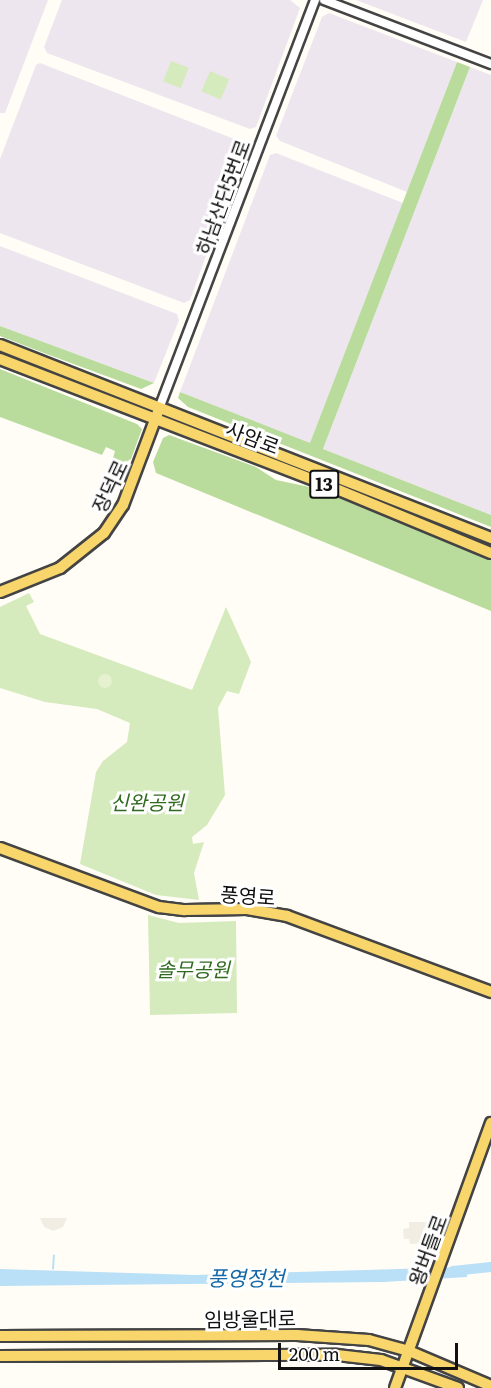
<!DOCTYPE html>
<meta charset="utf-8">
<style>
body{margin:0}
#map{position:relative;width:491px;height:1388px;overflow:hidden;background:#fffdf5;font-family:Literata,"Noto Sans KR",serif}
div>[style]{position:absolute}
.industrial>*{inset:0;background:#eee6ef}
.green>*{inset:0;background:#d5ebbd;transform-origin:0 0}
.forest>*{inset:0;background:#b9dc9c}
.pitch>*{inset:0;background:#e6f2cf}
.round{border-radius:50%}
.plaza>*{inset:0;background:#f1ede2}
.water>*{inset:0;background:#b9e0f7}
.stream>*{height:1.5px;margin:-0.75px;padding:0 0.75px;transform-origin:0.75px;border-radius:0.75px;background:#b9e0f7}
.river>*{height:10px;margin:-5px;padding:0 5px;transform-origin:5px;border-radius:5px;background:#b9e0f7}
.roads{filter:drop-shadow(2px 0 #444) drop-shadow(-2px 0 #444) drop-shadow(0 2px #444) drop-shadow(0 -2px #444)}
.minor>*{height:8px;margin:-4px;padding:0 4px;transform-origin:4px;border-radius:4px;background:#fff}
.major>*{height:10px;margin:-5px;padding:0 5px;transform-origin:5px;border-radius:5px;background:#f9d66b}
span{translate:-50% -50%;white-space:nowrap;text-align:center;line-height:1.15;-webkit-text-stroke:6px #fff;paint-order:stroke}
.shield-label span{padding:2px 4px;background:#fff;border:2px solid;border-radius:4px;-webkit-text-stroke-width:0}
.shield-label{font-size:18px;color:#111;font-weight:700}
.street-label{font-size:20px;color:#111}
.park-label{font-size:20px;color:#2f6b1f;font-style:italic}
.water-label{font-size:21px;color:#1768a6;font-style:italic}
.scale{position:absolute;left:278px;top:1343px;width:180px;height:27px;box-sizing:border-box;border:3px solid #111;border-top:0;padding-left:8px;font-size:18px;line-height:21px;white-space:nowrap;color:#111;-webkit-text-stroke:4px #fff;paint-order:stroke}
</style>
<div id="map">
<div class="industrial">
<div style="clip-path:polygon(0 0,48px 0,5px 113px,0 113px)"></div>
<div style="clip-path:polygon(62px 0,290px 0,300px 8px,256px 127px,250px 129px,47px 53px,44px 47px)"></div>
<div style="clip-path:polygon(356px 0,483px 0,466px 42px)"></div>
<div style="clip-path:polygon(329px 13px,457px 62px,407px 192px,280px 141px,276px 136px,322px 17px)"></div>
<div style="clip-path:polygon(40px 63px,247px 144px,190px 300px,184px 303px,0 233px,0 159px,36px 65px)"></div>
<div style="clip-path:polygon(470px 67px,491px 75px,491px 515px,323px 449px)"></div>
<div style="clip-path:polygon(276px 153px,403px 203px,310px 444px,180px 392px,270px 155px)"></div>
<div style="clip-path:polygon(0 246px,177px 314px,179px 320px,154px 383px,0 326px)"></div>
</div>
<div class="green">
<div style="left:171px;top:61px;width:19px;height:22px;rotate:21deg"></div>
<div style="left:210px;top:71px;width:21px;height:22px;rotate:23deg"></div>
<div style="clip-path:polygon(29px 593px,34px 602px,26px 606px,40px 634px,192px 690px,226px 607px,251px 662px,239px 694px,227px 691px,218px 708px,225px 795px,207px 825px,192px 837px,193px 844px,204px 842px,194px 873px,199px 900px,156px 895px,80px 864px,96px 772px,103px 761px,127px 742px,130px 723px,97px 709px,45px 702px,0 688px,0 607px)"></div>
<div style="clip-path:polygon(148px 915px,179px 923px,236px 921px,237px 1013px,150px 1015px)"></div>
</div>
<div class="forest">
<div style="clip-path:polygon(457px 62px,470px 67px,323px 449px,491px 515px,491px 527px,188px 407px,178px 398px,180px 392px,310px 443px)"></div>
<div style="clip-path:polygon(0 326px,65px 350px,154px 383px,141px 389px,44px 353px,0 336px)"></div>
<div style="clip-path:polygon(0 369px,137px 424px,142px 429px,131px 459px,124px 463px,113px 458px,115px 451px,106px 447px,102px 455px,0 417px)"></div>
<div style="clip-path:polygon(169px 435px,256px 467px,276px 480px,319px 489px,491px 560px,491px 611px,156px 473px,153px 462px,163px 438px)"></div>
</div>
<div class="pitch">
<div class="round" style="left:98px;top:674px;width:14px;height:14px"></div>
</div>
<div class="plaza">
<div style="clip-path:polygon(40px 1218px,67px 1218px,63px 1227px,53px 1231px,44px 1227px)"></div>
<div style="clip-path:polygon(409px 1222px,435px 1222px,436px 1242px,410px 1244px,409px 1239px,404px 1239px,403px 1229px,409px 1228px)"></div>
</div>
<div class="water">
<div style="clip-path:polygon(467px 1267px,467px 1277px,384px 1282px,0 1286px,0 1269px,195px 1275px)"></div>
</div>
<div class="stream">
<div style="left:53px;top:1269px;width:13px;rotate:-86deg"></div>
</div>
<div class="river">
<div style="left:453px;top:1271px;width:38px;rotate:-6deg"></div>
</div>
<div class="roads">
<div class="minor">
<div style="left:324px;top:0;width:179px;rotate:21deg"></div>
<div style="left:160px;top:406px;width:435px;rotate:-69.1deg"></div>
</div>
<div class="major">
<div style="left:0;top:345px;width:528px;rotate:21.46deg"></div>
<div style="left:0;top:359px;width:345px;rotate:21.1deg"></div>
<div style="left:322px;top:483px;width:183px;rotate:22.5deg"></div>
<div style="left:0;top:592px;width:65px;rotate:-21.8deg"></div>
<div style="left:60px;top:568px;width:56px;rotate:-38.5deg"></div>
<div style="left:104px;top:533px;width:34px;rotate:-56deg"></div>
<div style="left:123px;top:505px;width:99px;rotate:-69.4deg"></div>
<div style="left:0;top:848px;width:170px;rotate:20.4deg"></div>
<div style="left:159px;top:907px;width:26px;rotate:7deg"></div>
<div style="left:185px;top:910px;width:62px;rotate:-0.9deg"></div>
<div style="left:247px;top:909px;width:41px;rotate:9.9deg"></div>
<div style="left:287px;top:916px;width:218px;rotate:20.4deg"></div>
<div style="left:0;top:1336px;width:297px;rotate:-0.2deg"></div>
<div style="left:297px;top:1335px;width:72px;rotate:4deg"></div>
<div style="left:369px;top:1340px;width:41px;rotate:15.4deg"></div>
<div style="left:409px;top:1351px;width:89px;rotate:23.1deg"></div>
<div style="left:0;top:1356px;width:337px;rotate:-0.2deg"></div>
<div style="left:337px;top:1355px;width:44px;rotate:6.5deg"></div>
<div style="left:381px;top:1360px;width:82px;rotate:20deg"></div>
<div style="left:395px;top:1388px;width:282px;rotate:-70.1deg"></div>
</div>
</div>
<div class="shield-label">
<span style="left:324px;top:484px">13</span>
</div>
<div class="street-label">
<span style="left:222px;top:197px;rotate:-70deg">하남산단5번로</span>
<span style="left:253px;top:437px;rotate:21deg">사암로</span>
<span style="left:109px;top:486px;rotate:-65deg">장덕로</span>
<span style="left:248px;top:895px;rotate:4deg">풍영로</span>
<span style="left:427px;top:1250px;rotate:-70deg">왕버들로</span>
<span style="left:250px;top:1318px;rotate:-1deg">임방울대로</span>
</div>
<div class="park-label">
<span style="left:147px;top:801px">신완공원</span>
<span style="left:193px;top:968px">솔무공원</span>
</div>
<div class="water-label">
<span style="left:246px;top:1277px">풍영정천</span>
</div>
<div class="scale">200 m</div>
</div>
